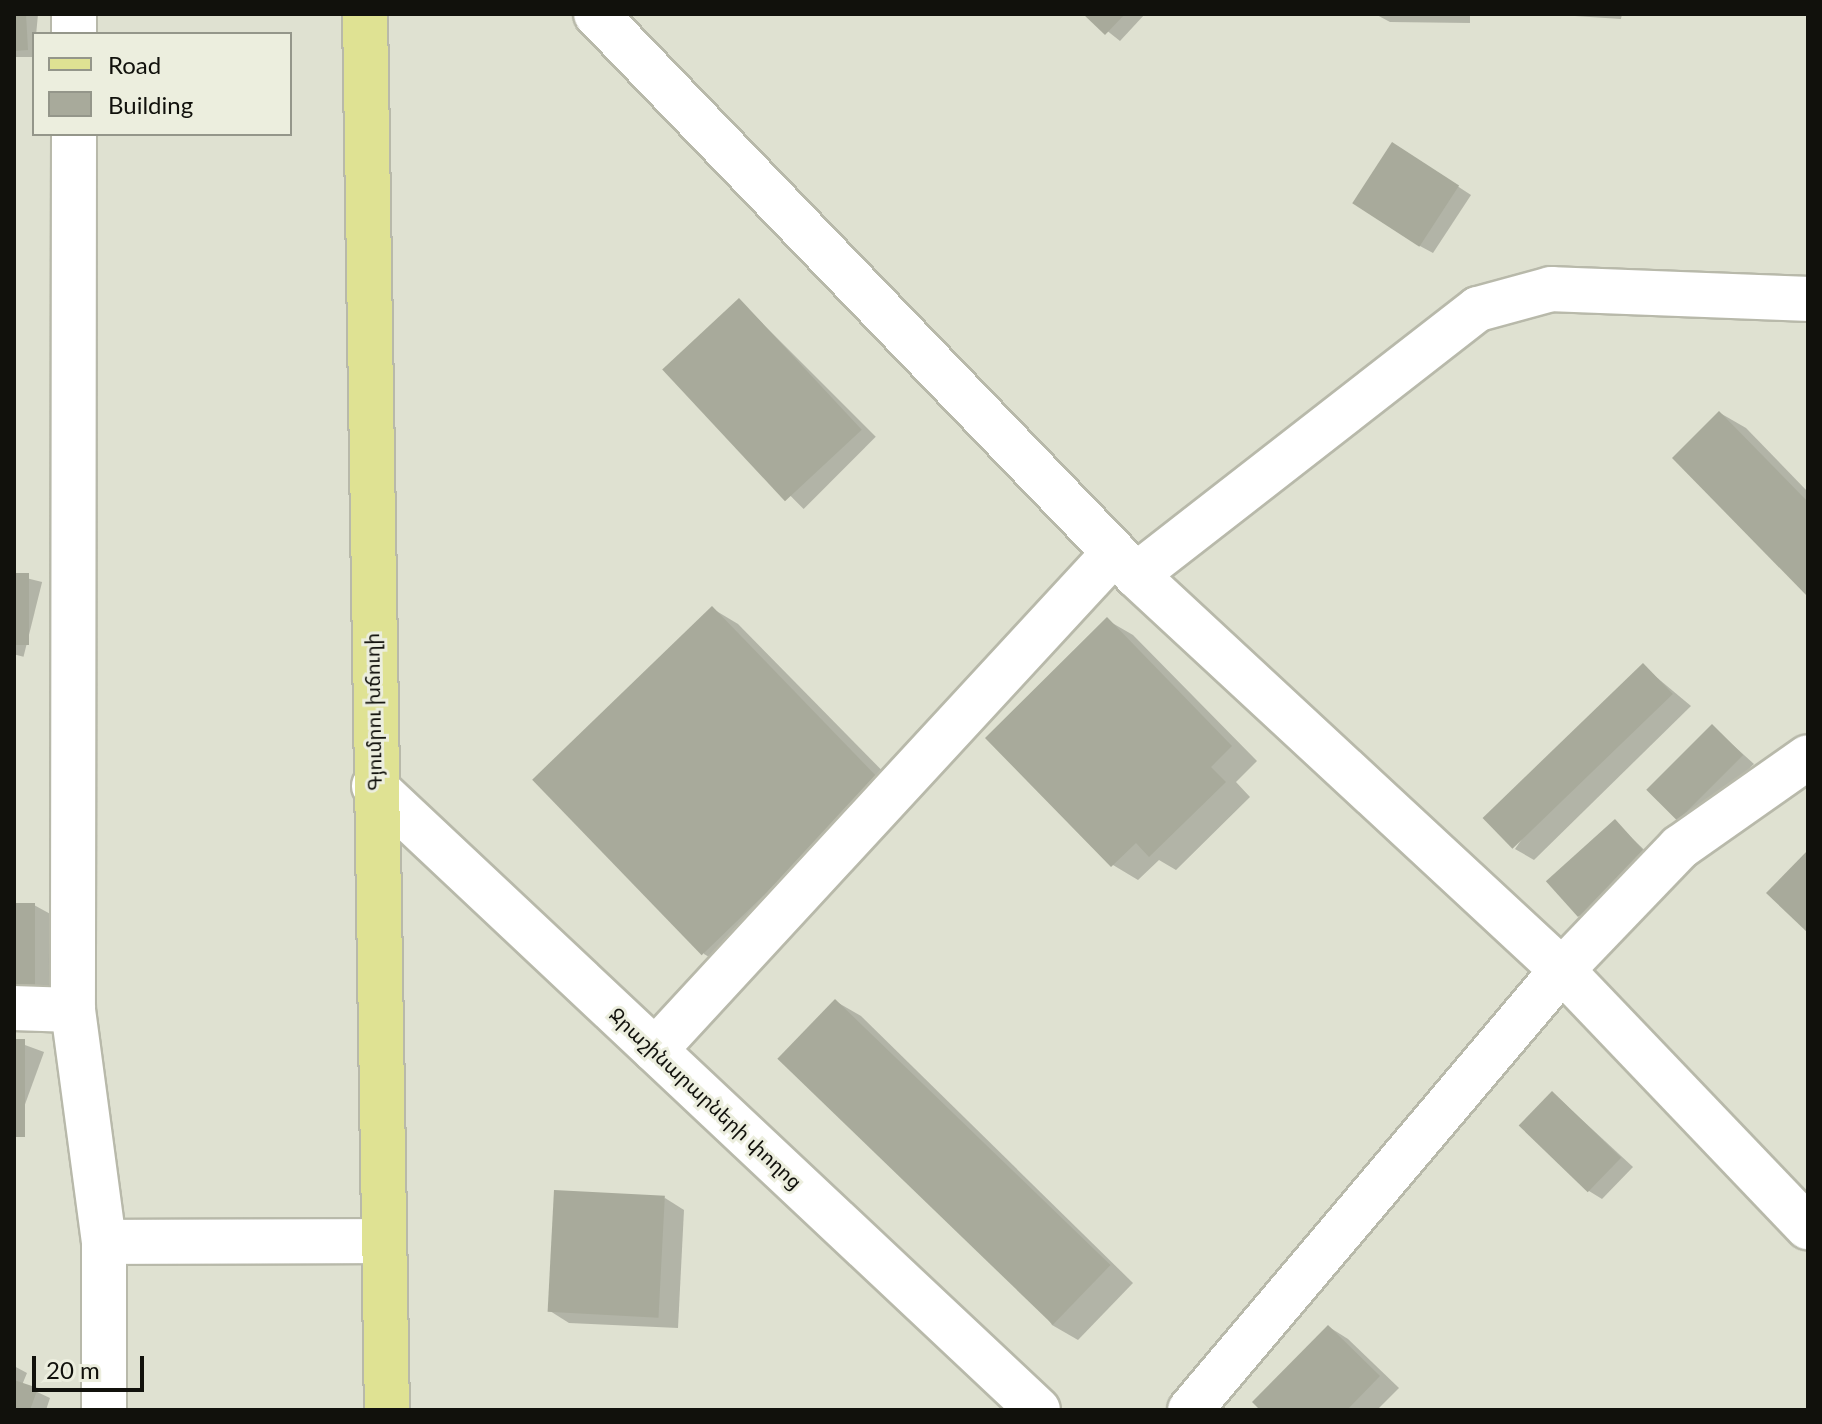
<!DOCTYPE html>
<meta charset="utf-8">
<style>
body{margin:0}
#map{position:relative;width:1822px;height:1424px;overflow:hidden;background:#dfe1d1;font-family:Lato,"Noto Sans Armenian",sans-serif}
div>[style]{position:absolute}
.shadow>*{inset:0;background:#0003;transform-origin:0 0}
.building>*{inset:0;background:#a8aa9b;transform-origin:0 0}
.roads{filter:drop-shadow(2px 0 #b8b9aa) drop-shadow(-2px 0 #b8b9aa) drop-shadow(0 2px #b8b9aa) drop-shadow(0 -2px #b8b9aa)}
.minor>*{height:44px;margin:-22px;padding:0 22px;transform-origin:22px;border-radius:22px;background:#fff}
.major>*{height:44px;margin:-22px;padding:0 22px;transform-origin:22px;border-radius:22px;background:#dfe293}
span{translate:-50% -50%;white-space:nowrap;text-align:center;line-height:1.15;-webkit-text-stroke:6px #eceede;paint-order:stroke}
.street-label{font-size:20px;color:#11110c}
.frame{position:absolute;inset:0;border:16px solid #11110c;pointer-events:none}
.legend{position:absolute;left:32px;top:32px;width:260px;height:104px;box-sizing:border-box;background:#eceede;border:2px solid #94968a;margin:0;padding:10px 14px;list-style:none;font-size:24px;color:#11110c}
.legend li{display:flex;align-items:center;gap:16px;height:40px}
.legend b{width:40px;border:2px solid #94968a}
.scale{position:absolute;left:32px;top:1356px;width:112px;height:36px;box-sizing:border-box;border:4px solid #11110c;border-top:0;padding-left:10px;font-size:24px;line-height:28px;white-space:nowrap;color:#11110c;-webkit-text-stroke:6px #eceede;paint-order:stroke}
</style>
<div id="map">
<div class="shadow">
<div style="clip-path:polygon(14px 14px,38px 14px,34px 57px,14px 57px)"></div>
<div style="clip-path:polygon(1086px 14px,1145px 14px,1120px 41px)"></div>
<div style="clip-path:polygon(1375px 14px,1470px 14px,1470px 23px,1390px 22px)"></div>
<div style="clip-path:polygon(1544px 14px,1622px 14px,1621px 19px)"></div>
<div style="clip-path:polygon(1405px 152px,1471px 195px,1433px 253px,1420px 246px)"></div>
<div style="left:740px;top:301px;width:192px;height:102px;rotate:45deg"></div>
<div style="clip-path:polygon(1720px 413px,1746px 428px,1808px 492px,1808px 594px)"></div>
<div style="left:14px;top:575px;width:29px;height:77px;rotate:14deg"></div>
<div style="clip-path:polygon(713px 609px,738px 624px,907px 796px,730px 969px,704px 954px)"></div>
<div style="clip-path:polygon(1107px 620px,1133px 635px,1257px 761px,1236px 782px,1250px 797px,1176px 870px,1159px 860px,1138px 880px,1113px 865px)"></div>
<div style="clip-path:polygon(1643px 666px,1691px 706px,1534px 860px,1515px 849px)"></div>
<div style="clip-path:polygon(1713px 727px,1754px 764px,1690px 826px,1677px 818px)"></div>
<div style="clip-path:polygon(1615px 822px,1658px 863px,1591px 922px,1578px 915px)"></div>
<div style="clip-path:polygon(14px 905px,34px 905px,54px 916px,54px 1006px,14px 1006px)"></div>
<div style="clip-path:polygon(835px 1001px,861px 1016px,1133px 1283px,1078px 1340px,1052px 1325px)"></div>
<div style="left:14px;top:1041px;width:32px;height:106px;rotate:20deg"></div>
<div style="clip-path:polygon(1553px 1093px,1633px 1167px,1602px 1199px,1589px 1191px)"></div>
<div style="clip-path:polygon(665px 1198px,684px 1210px,678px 1328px,569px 1323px,550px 1311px)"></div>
<div style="clip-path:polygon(1329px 1327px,1348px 1339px,1399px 1388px,1377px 1410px,1263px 1410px)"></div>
<div style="clip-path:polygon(14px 1366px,27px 1373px,22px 1385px,50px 1398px,46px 1410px,14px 1410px)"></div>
</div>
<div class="building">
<div style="clip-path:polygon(14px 14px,26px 14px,28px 50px,14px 51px)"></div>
<div style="clip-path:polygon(1083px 14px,1125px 14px,1105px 35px)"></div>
<div style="left:1392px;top:142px;width:80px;height:73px;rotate:33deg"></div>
<div style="left:739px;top:298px;width:180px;height:105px;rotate:47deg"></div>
<div style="clip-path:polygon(1719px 411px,1808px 502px,1808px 597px,1672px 458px)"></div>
<div style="left:14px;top:573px;width:15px;height:72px"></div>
<div style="left:712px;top:606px;width:244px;height:250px;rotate:46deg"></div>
<div style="clip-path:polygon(1107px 617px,1232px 746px,1211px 767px,1226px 782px,1149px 857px,1136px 843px,1111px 867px,985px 738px)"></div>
<div style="left:1643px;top:663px;width:43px;height:223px;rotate:46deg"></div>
<div style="left:1712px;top:724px;width:44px;height:93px;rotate:45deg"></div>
<div style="left:1615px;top:819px;width:48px;height:93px;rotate:48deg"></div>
<div style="clip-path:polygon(1808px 850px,1808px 933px,1766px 893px)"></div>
<div style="left:14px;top:903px;width:21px;height:93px"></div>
<div style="left:835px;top:999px;width:383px;height:83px;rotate:44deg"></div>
<div style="left:14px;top:1039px;width:11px;height:98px"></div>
<div style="left:1552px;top:1091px;width:96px;height:48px;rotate:44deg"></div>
<div style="left:554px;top:1190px;width:111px;height:122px;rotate:3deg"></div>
<div style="clip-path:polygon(1328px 1325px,1380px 1376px,1347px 1410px,1260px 1410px,1252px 1402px)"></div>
<div style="clip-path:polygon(14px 1380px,38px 1388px,30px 1410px,14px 1410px)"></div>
</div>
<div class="roads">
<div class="minor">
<div style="left:596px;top:14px;width:779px;rotate:46.09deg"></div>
<div style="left:1136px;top:575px;width:581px;rotate:42.84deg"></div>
<div style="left:1562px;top:970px;width:356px;rotate:46.3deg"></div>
<div style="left:74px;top:34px;width:20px;rotate:-90deg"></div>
<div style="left:74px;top:134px;width:876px;rotate:90.07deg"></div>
<div style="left:73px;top:1010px;width:234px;rotate:82.4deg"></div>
<div style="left:104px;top:1242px;width:168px;rotate:90deg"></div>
<div style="left:1136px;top:575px;width:433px;rotate:-37.9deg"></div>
<div style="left:1478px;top:309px;width:76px;rotate:-15.3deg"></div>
<div style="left:1551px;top:289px;width:257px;rotate:2.2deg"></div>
<div style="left:374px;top:786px;width:911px;rotate:43.22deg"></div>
<div style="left:14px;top:1008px;width:59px;rotate:1.9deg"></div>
<div style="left:655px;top:1050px;width:677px;rotate:-47.28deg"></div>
<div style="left:104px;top:1242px;width:280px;rotate:-0.2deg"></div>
<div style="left:1190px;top:1410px;width:576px;rotate:-49.79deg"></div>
<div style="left:1562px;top:970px;width:170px;rotate:-46.2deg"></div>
<div style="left:1680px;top:847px;width:156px;rotate:-35.1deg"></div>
</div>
<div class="major">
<div style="left:365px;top:14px;width:1396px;rotate:89.1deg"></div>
</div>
</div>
<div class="street-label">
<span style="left:373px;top:712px;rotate:-91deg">Գյումրու խճուղի</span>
<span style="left:706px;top:1098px;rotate:43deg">Ջրաշինարարների փողոց</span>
</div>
<div class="frame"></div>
<ul class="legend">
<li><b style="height:10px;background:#dfe293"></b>Road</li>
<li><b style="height:22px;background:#a8aa9b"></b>Building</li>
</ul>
<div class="scale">20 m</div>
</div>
